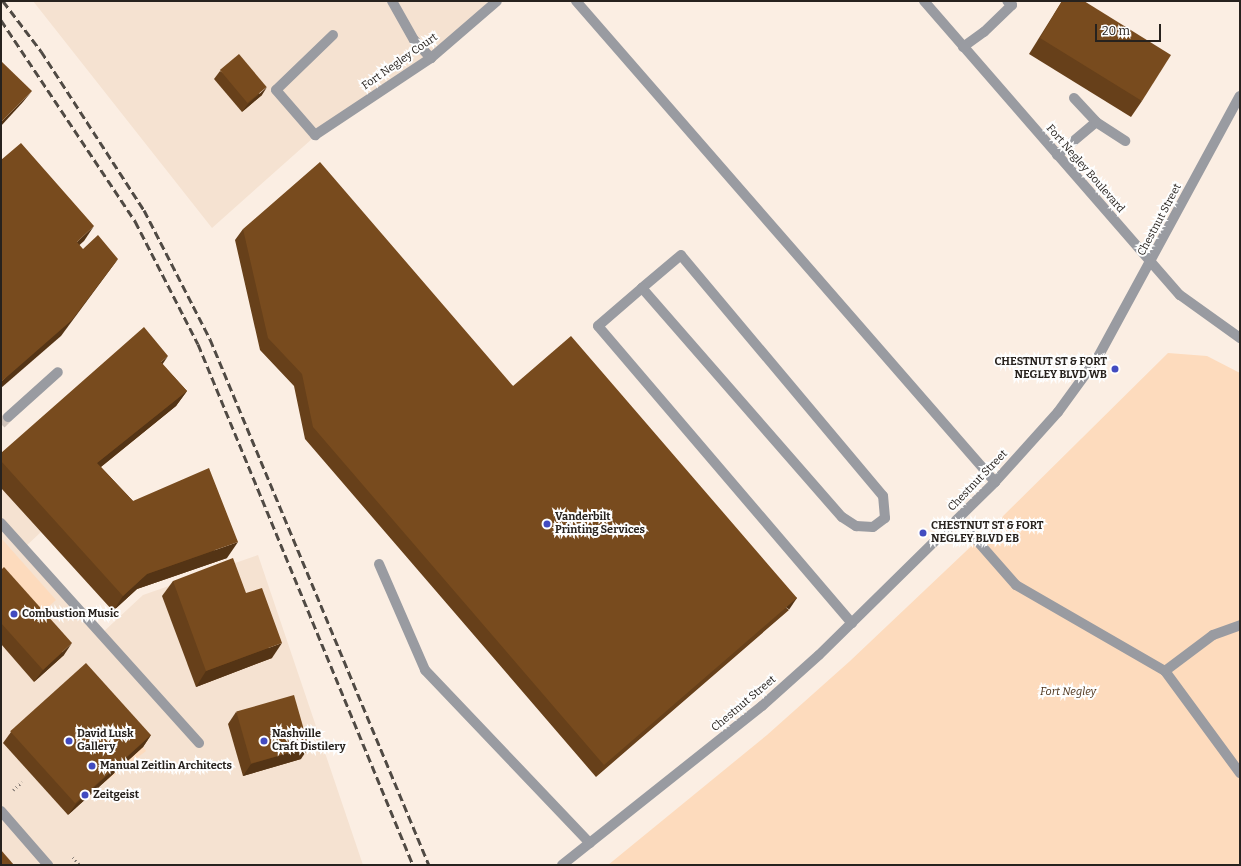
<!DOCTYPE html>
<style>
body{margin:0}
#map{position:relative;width:1241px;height:866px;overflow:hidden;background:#fbeee3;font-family:Bitter,serif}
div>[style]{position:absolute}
.built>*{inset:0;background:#f5e2d1}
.green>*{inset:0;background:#fddbbd;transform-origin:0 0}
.minor-tunnel>*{height:10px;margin-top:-5px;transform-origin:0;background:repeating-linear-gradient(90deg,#d1c5bc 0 10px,transparent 0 15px)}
.path>*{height:2.5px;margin-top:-1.25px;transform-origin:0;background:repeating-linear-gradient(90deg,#8a817a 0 1px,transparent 0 4px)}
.minor>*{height:10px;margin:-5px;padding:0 5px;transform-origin:5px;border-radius:5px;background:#999ba1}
.rail>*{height:3px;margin-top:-1.5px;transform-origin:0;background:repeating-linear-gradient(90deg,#504a44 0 8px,transparent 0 12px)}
.wall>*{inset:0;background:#67401a}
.shaded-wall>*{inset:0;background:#543415;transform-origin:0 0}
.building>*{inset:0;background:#784b1e;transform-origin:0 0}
.dots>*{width:11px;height:11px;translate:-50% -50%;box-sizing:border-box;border:2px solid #fefefe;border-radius:50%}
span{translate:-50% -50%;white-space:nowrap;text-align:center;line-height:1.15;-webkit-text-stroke:4px #fefefe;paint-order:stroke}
.street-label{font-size:11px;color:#27221e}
.poi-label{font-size:11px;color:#27221e;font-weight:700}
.right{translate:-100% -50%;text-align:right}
.left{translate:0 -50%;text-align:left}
.park-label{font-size:11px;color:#4a3017;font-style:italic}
.frame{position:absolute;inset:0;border:2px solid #27221e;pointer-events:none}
.scale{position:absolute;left:1095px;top:24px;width:66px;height:18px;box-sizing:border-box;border:2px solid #27221e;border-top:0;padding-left:5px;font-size:12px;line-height:14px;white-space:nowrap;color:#27221e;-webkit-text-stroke:3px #fefefe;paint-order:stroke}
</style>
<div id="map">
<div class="built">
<div style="clip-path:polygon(33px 1px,497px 1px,431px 58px,331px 122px,212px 228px)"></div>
<div style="clip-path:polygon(2px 489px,41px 532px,24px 548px,101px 634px,143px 595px,258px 555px,363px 865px,1px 865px)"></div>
</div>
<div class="green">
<div style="clip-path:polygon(1168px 353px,1207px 356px,1240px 373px,1240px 865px,608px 865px,767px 735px,850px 661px,1001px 518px)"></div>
<div style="clip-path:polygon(1px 538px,56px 600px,36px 618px,1px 579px)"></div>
<div style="left:143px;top:747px;width:5px;height:96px;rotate:53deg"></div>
</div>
<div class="minor-tunnel">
<div style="left:1px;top:424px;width:10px;rotate:-45deg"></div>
</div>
<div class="path">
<div style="left:13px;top:790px;width:12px;rotate:-42deg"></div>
<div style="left:73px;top:857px;width:11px;rotate:49deg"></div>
</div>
<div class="minor">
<div style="left:392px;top:1px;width:45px;rotate:60.6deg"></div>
<div style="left:414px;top:40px;width:25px;rotate:47deg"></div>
<div style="left:576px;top:1px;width:638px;rotate:48.94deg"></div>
<div style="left:924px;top:1px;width:390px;rotate:49deg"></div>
<div style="left:1180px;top:295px;width:74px;rotate:35.6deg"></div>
<div style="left:333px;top:35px;width:79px;rotate:136deg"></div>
<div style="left:276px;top:90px;width:60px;rotate:49.1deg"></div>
<div style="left:315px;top:135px;width:139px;rotate:-33.6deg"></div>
<div style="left:431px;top:58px;width:87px;rotate:-40.8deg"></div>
<div style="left:963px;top:47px;width:26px;rotate:-36deg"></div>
<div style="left:984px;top:32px;width:39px;rotate:-44deg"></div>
<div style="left:1012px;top:5px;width:6px;rotate:-141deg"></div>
<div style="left:1074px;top:98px;width:33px;rotate:47deg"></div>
<div style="left:1057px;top:155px;width:51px;rotate:-40.2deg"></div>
<div style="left:1096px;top:122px;width:35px;rotate:33deg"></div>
<div style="left:642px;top:288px;width:304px;rotate:48.9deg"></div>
<div style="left:842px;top:517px;width:17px;rotate:33deg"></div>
<div style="left:856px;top:526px;width:17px;rotate:3deg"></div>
<div style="left:873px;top:527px;width:15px;rotate:-37deg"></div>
<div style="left:885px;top:518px;width:22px;rotate:-95deg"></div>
<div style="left:883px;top:496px;width:314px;rotate:-130deg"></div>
<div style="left:681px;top:255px;width:51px;rotate:139.8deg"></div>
<div style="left:642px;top:288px;width:58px;rotate:139.2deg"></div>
<div style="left:598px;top:326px;width:391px;rotate:49.5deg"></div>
<div style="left:8px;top:417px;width:67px;rotate:-42deg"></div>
<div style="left:958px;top:519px;width:88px;rotate:48.7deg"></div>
<div style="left:1016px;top:585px;width:172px;rotate:30deg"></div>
<div style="left:1165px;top:671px;width:127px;rotate:53.7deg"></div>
<div style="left:1px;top:523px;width:296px;rotate:48deg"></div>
<div style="left:379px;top:564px;width:116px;rotate:66.5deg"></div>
<div style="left:425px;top:670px;width:239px;rotate:46.4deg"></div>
<div style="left:1165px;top:671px;width:60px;rotate:-36.9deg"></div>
<div style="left:1213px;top:635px;width:29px;rotate:-20deg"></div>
<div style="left:1px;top:811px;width:72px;rotate:49deg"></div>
<div style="left:562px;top:865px;width:256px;rotate:-38.5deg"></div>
<div style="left:762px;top:706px;width:76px;rotate:-41.8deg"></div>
<div style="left:819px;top:655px;width:247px;rotate:-44.5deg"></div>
<div style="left:995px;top:482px;width:94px;rotate:-48deg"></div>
<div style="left:1058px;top:412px;width:68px;rotate:-54deg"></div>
<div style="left:1098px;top:357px;width:297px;rotate:-61.5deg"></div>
</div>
<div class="rail">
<div style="left:3px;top:1px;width:63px;rotate:52.8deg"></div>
<div style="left:41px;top:51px;width:189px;rotate:57.1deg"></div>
<div style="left:144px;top:210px;width:145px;rotate:62.9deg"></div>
<div style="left:210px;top:339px;width:570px;rotate:67.4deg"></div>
<div style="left:1px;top:20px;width:242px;rotate:56.3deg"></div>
<div style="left:135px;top:221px;width:138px;rotate:62.9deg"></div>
<div style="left:198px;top:344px;width:564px;rotate:67.58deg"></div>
</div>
<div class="wall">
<div style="clip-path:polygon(1062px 1px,1084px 1px,1142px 101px,1131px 117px,1029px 54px)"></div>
<div style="clip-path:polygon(220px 71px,262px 95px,242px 112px,214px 79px)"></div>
<div style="clip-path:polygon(243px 229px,513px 386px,789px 610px,596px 777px,305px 439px,294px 386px,260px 350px,235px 240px)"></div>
<div style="clip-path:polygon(162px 364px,187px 391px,176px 406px,101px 467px,133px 501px,227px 558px,137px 589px,113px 611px,1px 488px,1px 453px)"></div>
<div style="clip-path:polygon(1px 570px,64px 655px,34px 682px,1px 644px)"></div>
<div style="clip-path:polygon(173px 581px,246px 593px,272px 658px,196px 687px,162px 596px)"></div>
<div style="clip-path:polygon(236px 712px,301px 759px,243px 776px,228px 724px)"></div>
<div style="clip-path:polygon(11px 732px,151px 735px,143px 747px,68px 815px,3px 743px)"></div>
</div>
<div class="shaded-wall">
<div style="clip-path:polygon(267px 87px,262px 95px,242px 112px,248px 104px)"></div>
<div style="clip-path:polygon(32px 91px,23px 102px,1px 126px,1px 122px)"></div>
<div style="clip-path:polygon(94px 226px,84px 241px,66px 257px,77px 242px)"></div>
<div style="clip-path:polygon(118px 259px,61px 336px,1px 388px,1px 382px)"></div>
<div style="clip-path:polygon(168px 356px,158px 371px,161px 362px)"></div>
<div style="clip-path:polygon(187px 391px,176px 406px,87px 478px,97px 463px)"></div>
<div style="clip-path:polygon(238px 542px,227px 558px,137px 589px,113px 611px,123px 596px,147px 574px)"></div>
<div style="left:797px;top:598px;width:14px;height:255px;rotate:124deg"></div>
<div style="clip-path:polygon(72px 643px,64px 655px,34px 682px,43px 670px)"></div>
<div style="clip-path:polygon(282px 643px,272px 658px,196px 687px,206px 671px)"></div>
<div style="clip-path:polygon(151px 735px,143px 747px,68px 815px,76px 804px)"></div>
<div style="clip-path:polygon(309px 747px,301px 759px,243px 776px,251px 764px)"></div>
</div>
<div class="building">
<div style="clip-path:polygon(1062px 1px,1084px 1px,1171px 55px,1142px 101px,1040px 38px)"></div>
<div style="left:239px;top:54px;width:43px;height:25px;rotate:50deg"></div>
<div style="clip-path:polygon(1px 61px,32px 91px,1px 122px)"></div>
<div style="clip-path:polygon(21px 143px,94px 226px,77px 242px,83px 249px,98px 235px,118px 259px,72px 320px,1px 382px,1px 160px)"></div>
<div style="clip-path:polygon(320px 162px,513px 386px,571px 336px,797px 598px,604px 765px,313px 427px,302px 374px,268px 338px,243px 229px)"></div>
<div style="clip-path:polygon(144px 327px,168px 356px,161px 362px,187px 391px,97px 463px,133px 501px,209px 468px,238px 542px,147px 574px,123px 596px,1px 461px,1px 453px)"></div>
<div style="clip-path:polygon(233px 558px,246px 593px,262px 588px,282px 643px,206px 671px,173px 581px)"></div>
<div style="clip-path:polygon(4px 567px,72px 643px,43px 670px,1px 623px,1px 570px)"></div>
<div style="left:86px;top:663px;width:97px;height:102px;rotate:48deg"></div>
<div style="left:294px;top:695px;width:54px;height:60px;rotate:74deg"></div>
<div style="clip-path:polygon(1px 850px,14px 865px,1px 865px)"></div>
</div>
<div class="dots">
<div style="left:1115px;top:369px;background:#424bc0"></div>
<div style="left:547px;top:524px;background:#424bc0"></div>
<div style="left:923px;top:533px;background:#424bc0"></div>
<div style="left:14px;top:614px;background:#424bc0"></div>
<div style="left:69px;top:741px;background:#424bc0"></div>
<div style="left:264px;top:741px;background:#424bc0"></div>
<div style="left:92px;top:766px;background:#424bc0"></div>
<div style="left:85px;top:795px;background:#424bc0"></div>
</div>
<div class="street-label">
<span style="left:400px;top:62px;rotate:-35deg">Fort Negley Court</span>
<span style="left:1085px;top:169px;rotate:49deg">Fort Negley Boulevard</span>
<span style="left:1160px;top:220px;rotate:-62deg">Chestnut Street</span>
<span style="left:978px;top:481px;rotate:-46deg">Chestnut Street</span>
<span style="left:744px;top:704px;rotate:-40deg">Chestnut Street</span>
</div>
<div class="poi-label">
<span class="right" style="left:1107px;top:369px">CHESTNUT ST &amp; FORT<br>NEGLEY BLVD WB</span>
<span class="left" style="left:555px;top:524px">Vanderbilt<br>Printing Services</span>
<span class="left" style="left:931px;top:533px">CHESTNUT ST &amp; FORT<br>NEGLEY BLVD EB</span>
<span class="left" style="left:22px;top:614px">Combustion Music</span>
<span class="left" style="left:77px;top:741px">David Lusk<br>Gallery</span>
<span class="left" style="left:272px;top:741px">Nashville<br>Craft Distilery</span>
<span class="left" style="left:100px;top:766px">Manual Zeitlin Architects</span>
<span class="left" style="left:93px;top:795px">Zeitgeist</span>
</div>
<div class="park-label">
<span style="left:1068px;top:692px">Fort Negley</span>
</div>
<div class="frame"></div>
<div class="scale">20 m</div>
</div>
